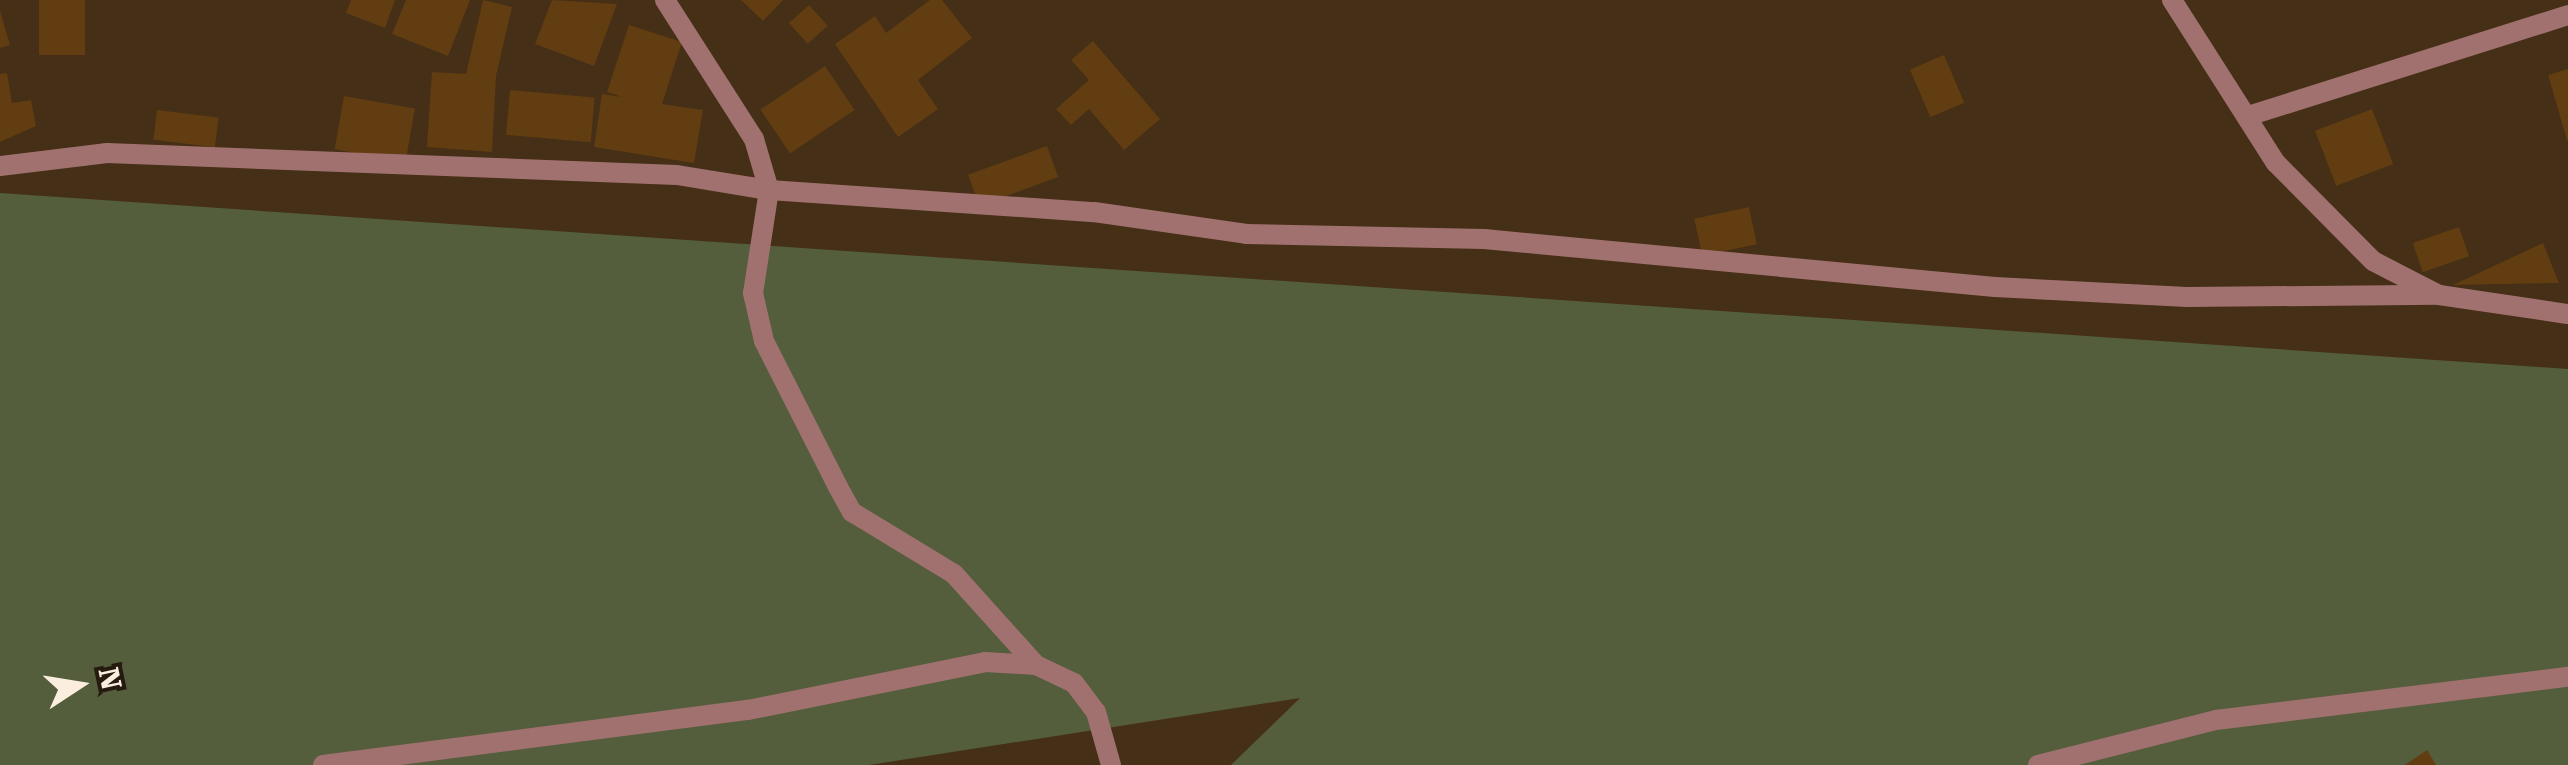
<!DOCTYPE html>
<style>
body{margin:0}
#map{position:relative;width:2568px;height:765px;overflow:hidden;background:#452f16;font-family:"Roboto Serif",serif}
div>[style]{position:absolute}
.green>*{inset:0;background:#545d3c}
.building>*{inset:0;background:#613d11;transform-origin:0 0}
.service>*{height:20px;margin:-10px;padding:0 10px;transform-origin:10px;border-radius:10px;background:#a1716f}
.minor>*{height:20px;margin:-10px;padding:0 10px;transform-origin:10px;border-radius:10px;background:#a1716f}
.tertiary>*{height:20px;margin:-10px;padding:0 10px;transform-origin:10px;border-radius:10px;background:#a1716f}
span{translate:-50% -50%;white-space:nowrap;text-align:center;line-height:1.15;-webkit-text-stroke:8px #241a0f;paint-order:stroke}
.north{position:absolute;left:30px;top:635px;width:100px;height:100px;-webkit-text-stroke:8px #241a0f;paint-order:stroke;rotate:78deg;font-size:28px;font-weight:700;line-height:40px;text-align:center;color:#fceedf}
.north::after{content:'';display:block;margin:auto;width:35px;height:45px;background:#fceedf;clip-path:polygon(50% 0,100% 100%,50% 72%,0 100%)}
</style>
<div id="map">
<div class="green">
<div style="clip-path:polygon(0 193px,2568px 369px,2568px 765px,1231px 765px,1300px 698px,869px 765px,0 765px)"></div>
</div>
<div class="building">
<div style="left:39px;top:0;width:46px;height:55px"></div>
<div style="clip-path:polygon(351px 0,395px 0,385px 28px,346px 13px)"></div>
<div style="clip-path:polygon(406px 0,470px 0,448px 56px,392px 34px)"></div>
<div style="clip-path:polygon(483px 0,512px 7px,496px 76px,492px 152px,427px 147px,432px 72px,466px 74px)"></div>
<div style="clip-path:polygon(552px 0,617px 4px,594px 66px,535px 44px)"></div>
<div style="clip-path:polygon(741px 0,783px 0,763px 21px)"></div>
<div style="clip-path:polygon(930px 0,942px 0,972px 38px,918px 80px,938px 109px,898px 137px,835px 44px,875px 16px,886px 33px)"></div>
<div style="left:809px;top:5px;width:28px;height:27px;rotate:48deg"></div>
<div style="clip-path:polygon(0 11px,10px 45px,0 48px)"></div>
<div style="clip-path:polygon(629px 25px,682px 42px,662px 104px,703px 110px,694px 163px,594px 147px,602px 94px,622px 97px,607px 92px)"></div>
<div style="clip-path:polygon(1093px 41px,1160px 119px,1124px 150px,1089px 109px,1071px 125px,1056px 109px,1089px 80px,1071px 60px)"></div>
<div style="left:1944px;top:55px;width:52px;height:37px;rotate:67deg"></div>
<div style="left:825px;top:66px;width:53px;height:78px;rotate:56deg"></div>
<div style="clip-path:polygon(2568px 69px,2568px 140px,2567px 140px,2548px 75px)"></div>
<div style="clip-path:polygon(7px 73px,12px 103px,31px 100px,36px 126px,0 142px,0 74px)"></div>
<div style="left:510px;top:90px;width:85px;height:45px;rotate:5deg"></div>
<div style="left:344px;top:96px;width:72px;height:54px;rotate:10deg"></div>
<div style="left:2372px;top:109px;width:59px;height:61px;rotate:69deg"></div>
<div style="left:157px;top:110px;width:62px;height:30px;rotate:7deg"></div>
<div style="left:1047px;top:146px;width:33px;height:84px;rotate:70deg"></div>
<div style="left:1749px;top:207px;width:38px;height:56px;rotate:78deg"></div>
<div style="left:2459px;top:227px;width:31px;height:49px;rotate:71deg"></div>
<div style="clip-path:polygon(2543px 243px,2559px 283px,2453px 285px)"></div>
<div style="clip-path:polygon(2427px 750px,2436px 765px,2405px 765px)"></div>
</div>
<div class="service">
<div style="left:769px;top:190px;width:104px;rotate:98.8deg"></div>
<div style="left:753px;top:293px;width:49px;rotate:77.1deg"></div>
<div style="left:764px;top:341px;width:164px;rotate:63.1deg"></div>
<div style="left:838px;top:487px;width:29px;rotate:61deg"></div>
<div style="left:852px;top:512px;width:119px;rotate:31.3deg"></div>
<div style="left:954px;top:574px;width:122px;rotate:48deg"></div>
<div style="left:323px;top:765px;width:429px;rotate:-7.4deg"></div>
<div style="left:748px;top:710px;width:242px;rotate:-11.4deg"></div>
<div style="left:985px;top:662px;width:51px;rotate:3.4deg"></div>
<div style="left:1036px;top:665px;width:42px;rotate:25.3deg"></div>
<div style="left:1074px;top:683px;width:36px;rotate:53deg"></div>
<div style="left:1096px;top:712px;width:55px;rotate:74.2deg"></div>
<div style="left:2038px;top:765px;width:184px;rotate:-14.2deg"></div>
<div style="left:2216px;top:720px;width:355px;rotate:-7deg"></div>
</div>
<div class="minor">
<div style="left:665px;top:0;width:165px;rotate:57.4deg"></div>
<div style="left:754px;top:139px;width:53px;rotate:73.6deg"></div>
<div style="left:2248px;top:116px;width:336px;rotate:-17.5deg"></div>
<div style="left:0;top:166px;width:108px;rotate:-6.9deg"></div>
<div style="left:107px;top:153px;width:570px;rotate:2.21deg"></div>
<div style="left:677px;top:175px;width:93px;rotate:9.3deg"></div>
<div style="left:769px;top:190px;width:326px;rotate:3.9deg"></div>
<div style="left:1094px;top:212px;width:154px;rotate:8.2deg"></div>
<div style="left:1246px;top:234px;width:238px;rotate:1.2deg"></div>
<div style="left:1484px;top:239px;width:513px;rotate:5.37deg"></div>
<div style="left:1995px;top:287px;width:192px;rotate:3deg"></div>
<div style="left:2187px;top:297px;width:252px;rotate:-0.5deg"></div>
</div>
<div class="tertiary">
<div style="left:2172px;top:0;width:193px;rotate:57.5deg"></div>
<div style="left:2276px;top:163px;width:138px;rotate:45.3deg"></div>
<div style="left:2373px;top:261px;width:74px;rotate:27.3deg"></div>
<div style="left:2439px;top:295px;width:130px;rotate:8.4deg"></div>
</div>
<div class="north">N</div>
</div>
